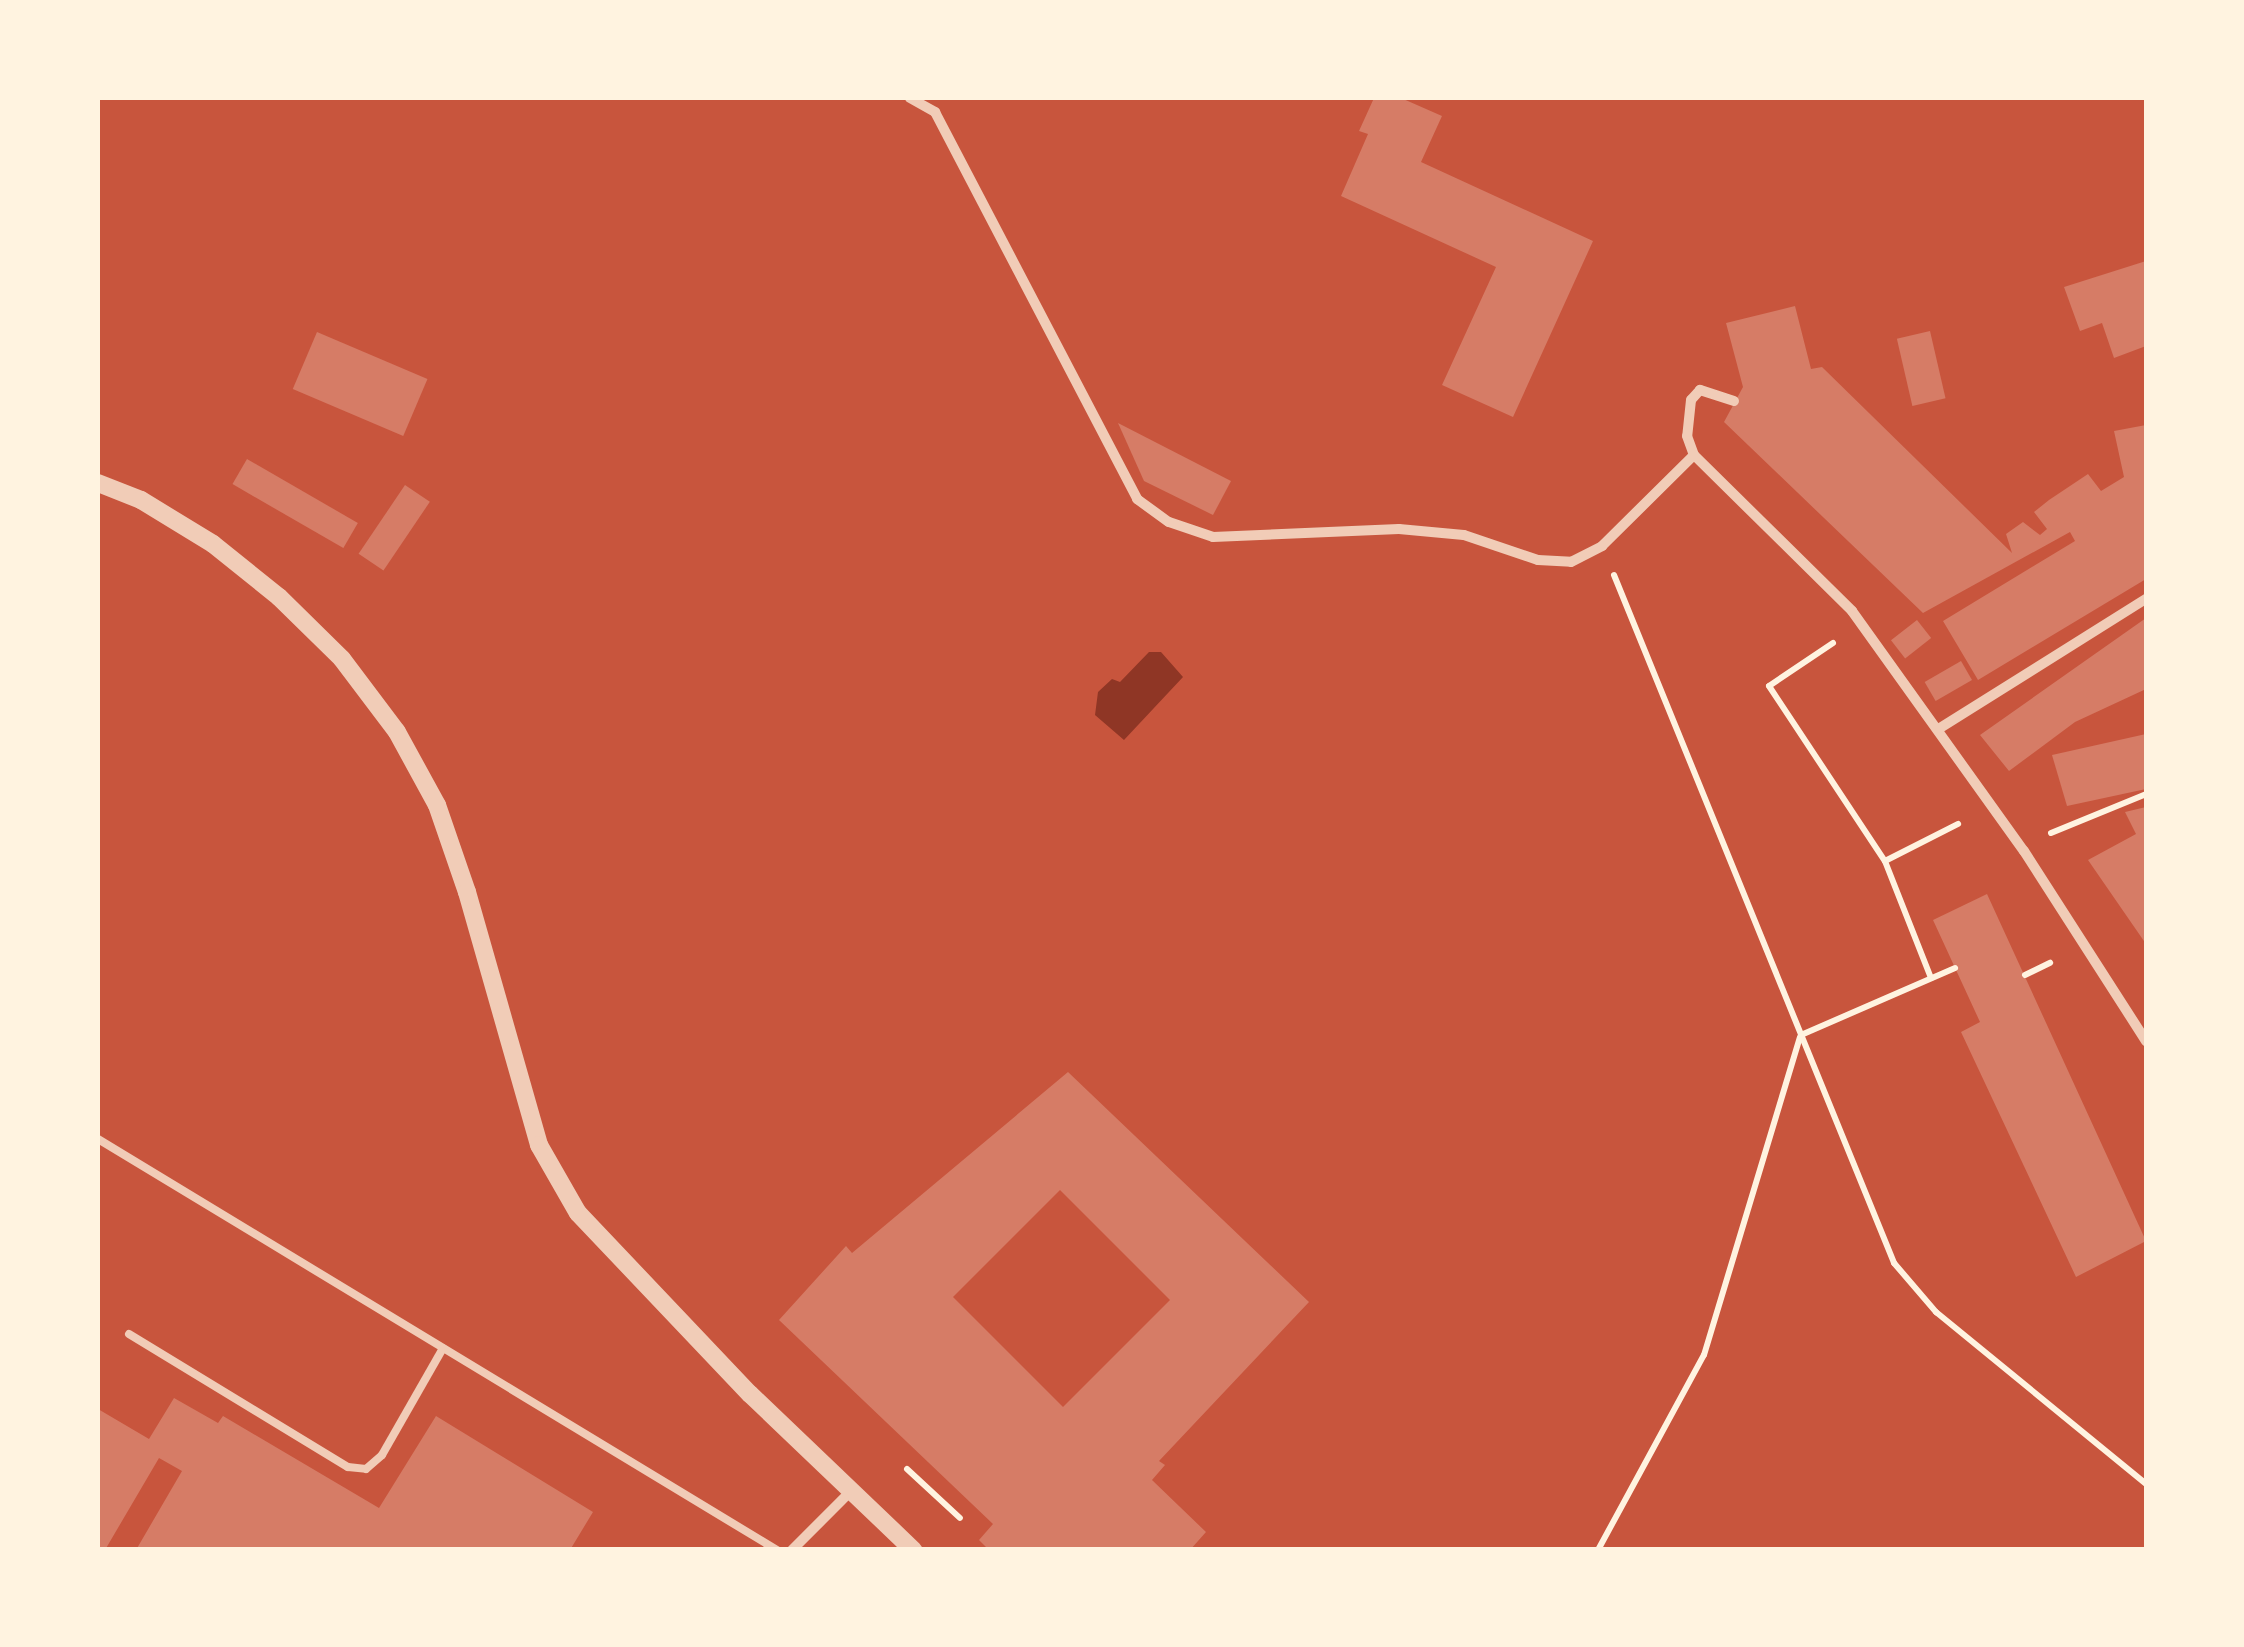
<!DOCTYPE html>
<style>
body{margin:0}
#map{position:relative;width:2244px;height:1647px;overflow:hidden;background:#c8553d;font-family:Mulish,sans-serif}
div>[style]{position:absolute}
.water>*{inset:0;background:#8f3625}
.building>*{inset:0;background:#d67c66;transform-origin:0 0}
.path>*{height:6px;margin:-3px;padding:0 3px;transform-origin:3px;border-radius:3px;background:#fff3e0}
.service>*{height:8px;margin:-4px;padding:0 4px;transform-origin:4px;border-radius:4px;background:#f1ccb7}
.minor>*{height:10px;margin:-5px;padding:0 5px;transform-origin:5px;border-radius:5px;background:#f1ccb7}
.tertiary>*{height:18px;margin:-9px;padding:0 9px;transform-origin:9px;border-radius:9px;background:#f1ccb7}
span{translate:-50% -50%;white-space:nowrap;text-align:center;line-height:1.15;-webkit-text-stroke:8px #fff3e0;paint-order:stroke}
.frame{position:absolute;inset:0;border:100px solid #fff3e0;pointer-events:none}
</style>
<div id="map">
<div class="water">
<div style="clip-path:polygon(1149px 652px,1161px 652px,1183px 677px,1124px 740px,1095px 715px,1098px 692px,1112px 679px,1120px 682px)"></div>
</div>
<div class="building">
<div style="clip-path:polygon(1374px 98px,1401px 98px,1442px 116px,1421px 162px,1593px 241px,1513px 417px,1442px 385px,1496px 267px,1341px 196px,1368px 134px,1359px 131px)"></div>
<div style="clip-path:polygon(2146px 261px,2146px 346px,2114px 358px,2102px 323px,2080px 331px,2064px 287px)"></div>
<div style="clip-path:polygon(1795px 306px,1811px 369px,1822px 367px,2012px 553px,2006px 534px,2023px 522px,2040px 535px,2047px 529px,2034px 512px,2049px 500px,2088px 474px,2101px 491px,2124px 477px,2114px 431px,2146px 425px,2146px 579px,1978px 680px,1943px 621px,2075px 541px,2070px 532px,1923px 613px,1724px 422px,1743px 387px,1726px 323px)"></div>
<div style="left:1930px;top:331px;width:69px;height:34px;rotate:77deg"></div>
<div style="left:317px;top:332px;width:120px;height:62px;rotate:23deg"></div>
<div style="clip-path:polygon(1118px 423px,1231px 481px,1213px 515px,1144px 481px)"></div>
<div style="left:247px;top:459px;width:128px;height:29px;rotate:30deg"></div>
<div style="left:405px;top:485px;width:30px;height:83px;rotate:34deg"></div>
<div style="clip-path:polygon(2146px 618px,2146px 689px,2075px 722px,2009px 771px,1980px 735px)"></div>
<div style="left:1917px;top:620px;width:23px;height:33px;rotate:52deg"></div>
<div style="left:1961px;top:661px;width:22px;height:42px;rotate:60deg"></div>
<div style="clip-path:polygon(2146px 734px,2146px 789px,2067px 806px,2052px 755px)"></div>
<div style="clip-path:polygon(2146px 807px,2146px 944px,2088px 860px,2136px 834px,2125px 812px)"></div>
<div style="clip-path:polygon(1987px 894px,2146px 1241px,2076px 1277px,1961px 1032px,1980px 1022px,1933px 920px)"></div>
<div style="clip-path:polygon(evenodd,1068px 1072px,1309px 1302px,1159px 1461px,1165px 1465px,1152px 1480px,1206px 1532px,1190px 1550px,989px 1550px,979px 1540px,993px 1524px,779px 1320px,846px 1246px,852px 1253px,1068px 1072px,1060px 1190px,1170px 1300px,1063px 1407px,953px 1297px,1060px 1190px)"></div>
<div style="clip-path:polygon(174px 1398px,218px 1423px,223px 1416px,379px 1508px,436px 1416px,593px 1512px,570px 1550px,136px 1550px,182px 1471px,159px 1458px,105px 1550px,98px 1550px,98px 1409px,149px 1439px)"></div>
</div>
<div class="path">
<div style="left:1614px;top:575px;width:743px;rotate:67.85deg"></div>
<div style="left:1894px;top:1263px;width:65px;rotate:49.4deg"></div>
<div style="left:1936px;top:1312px;width:271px;rotate:39.3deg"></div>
<div style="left:1833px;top:643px;width:77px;rotate:146.1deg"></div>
<div style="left:1769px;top:686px;width:210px;rotate:56.5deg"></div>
<div style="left:2051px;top:833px;width:103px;rotate:-22.3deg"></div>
<div style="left:2025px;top:975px;width:28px;rotate:-26deg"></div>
<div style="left:1931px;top:978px;width:126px;rotate:-111.5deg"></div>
<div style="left:1885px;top:861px;width:82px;rotate:-26.9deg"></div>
<div style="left:1801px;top:1035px;width:168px;rotate:-23.5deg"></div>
<div style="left:907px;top:1469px;width:72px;rotate:42.8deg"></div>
<div style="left:1598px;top:1550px;width:222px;rotate:-61.5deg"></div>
<div style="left:1704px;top:1355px;width:332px;rotate:-73.2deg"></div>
</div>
<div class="service">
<div style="left:98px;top:1139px;width:794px;rotate:31.19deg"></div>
<div style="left:129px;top:1334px;width:256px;rotate:31.3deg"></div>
<div style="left:348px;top:1467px;width:18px;rotate:6deg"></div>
<div style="left:366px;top:1469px;width:21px;rotate:-41deg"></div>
<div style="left:382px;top:1455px;width:123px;rotate:-60.3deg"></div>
</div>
<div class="minor">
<div style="left:910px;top:98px;width:29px;rotate:29deg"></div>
<div style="left:935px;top:112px;width:437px;rotate:62.4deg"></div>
<div style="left:1137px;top:499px;width:39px;rotate:36deg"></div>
<div style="left:1169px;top:522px;width:46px;rotate:18.8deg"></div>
<div style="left:1213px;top:537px;width:186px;rotate:-2.5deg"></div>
<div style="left:1399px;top:529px;width:65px;rotate:5.3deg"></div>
<div style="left:1464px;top:535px;width:78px;rotate:18.7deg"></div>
<div style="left:1538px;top:560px;width:33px;rotate:3deg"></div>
<div style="left:1571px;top:562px;width:35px;rotate:-27deg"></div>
<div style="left:1602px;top:546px;width:129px;rotate:-44.7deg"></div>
<div style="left:1734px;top:401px;width:36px;rotate:-162deg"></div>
<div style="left:1700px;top:390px;width:13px;rotate:132deg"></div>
<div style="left:1691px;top:400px;width:36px;rotate:96deg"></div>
<div style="left:1687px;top:436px;width:20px;rotate:70deg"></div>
<div style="left:1694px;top:455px;width:222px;rotate:44.6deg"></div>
<div style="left:1852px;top:611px;width:295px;rotate:54.4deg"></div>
<div style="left:2024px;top:851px;width:226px;rotate:57.3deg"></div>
<div style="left:1940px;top:728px;width:243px;rotate:-32.1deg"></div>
<div style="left:792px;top:1550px;width:83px;rotate:-45deg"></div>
</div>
<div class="tertiary">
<div style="left:98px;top:483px;width:46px;rotate:21.6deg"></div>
<div style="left:141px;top:500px;width:84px;rotate:31.4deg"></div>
<div style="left:213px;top:544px;width:85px;rotate:38.8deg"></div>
<div style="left:279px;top:597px;width:88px;rotate:44.5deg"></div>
<div style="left:342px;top:659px;width:91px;rotate:53deg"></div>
<div style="left:397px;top:732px;width:83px;rotate:61.3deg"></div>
<div style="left:437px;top:805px;width:92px;rotate:71deg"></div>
<div style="left:467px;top:892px;width:263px;rotate:74.1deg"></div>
<div style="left:539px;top:1145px;width:78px;rotate:60.2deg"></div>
<div style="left:578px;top:1213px;width:250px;rotate:46.5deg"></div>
<div style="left:750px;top:1394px;width:226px;rotate:43.7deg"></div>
</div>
<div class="frame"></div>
</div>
